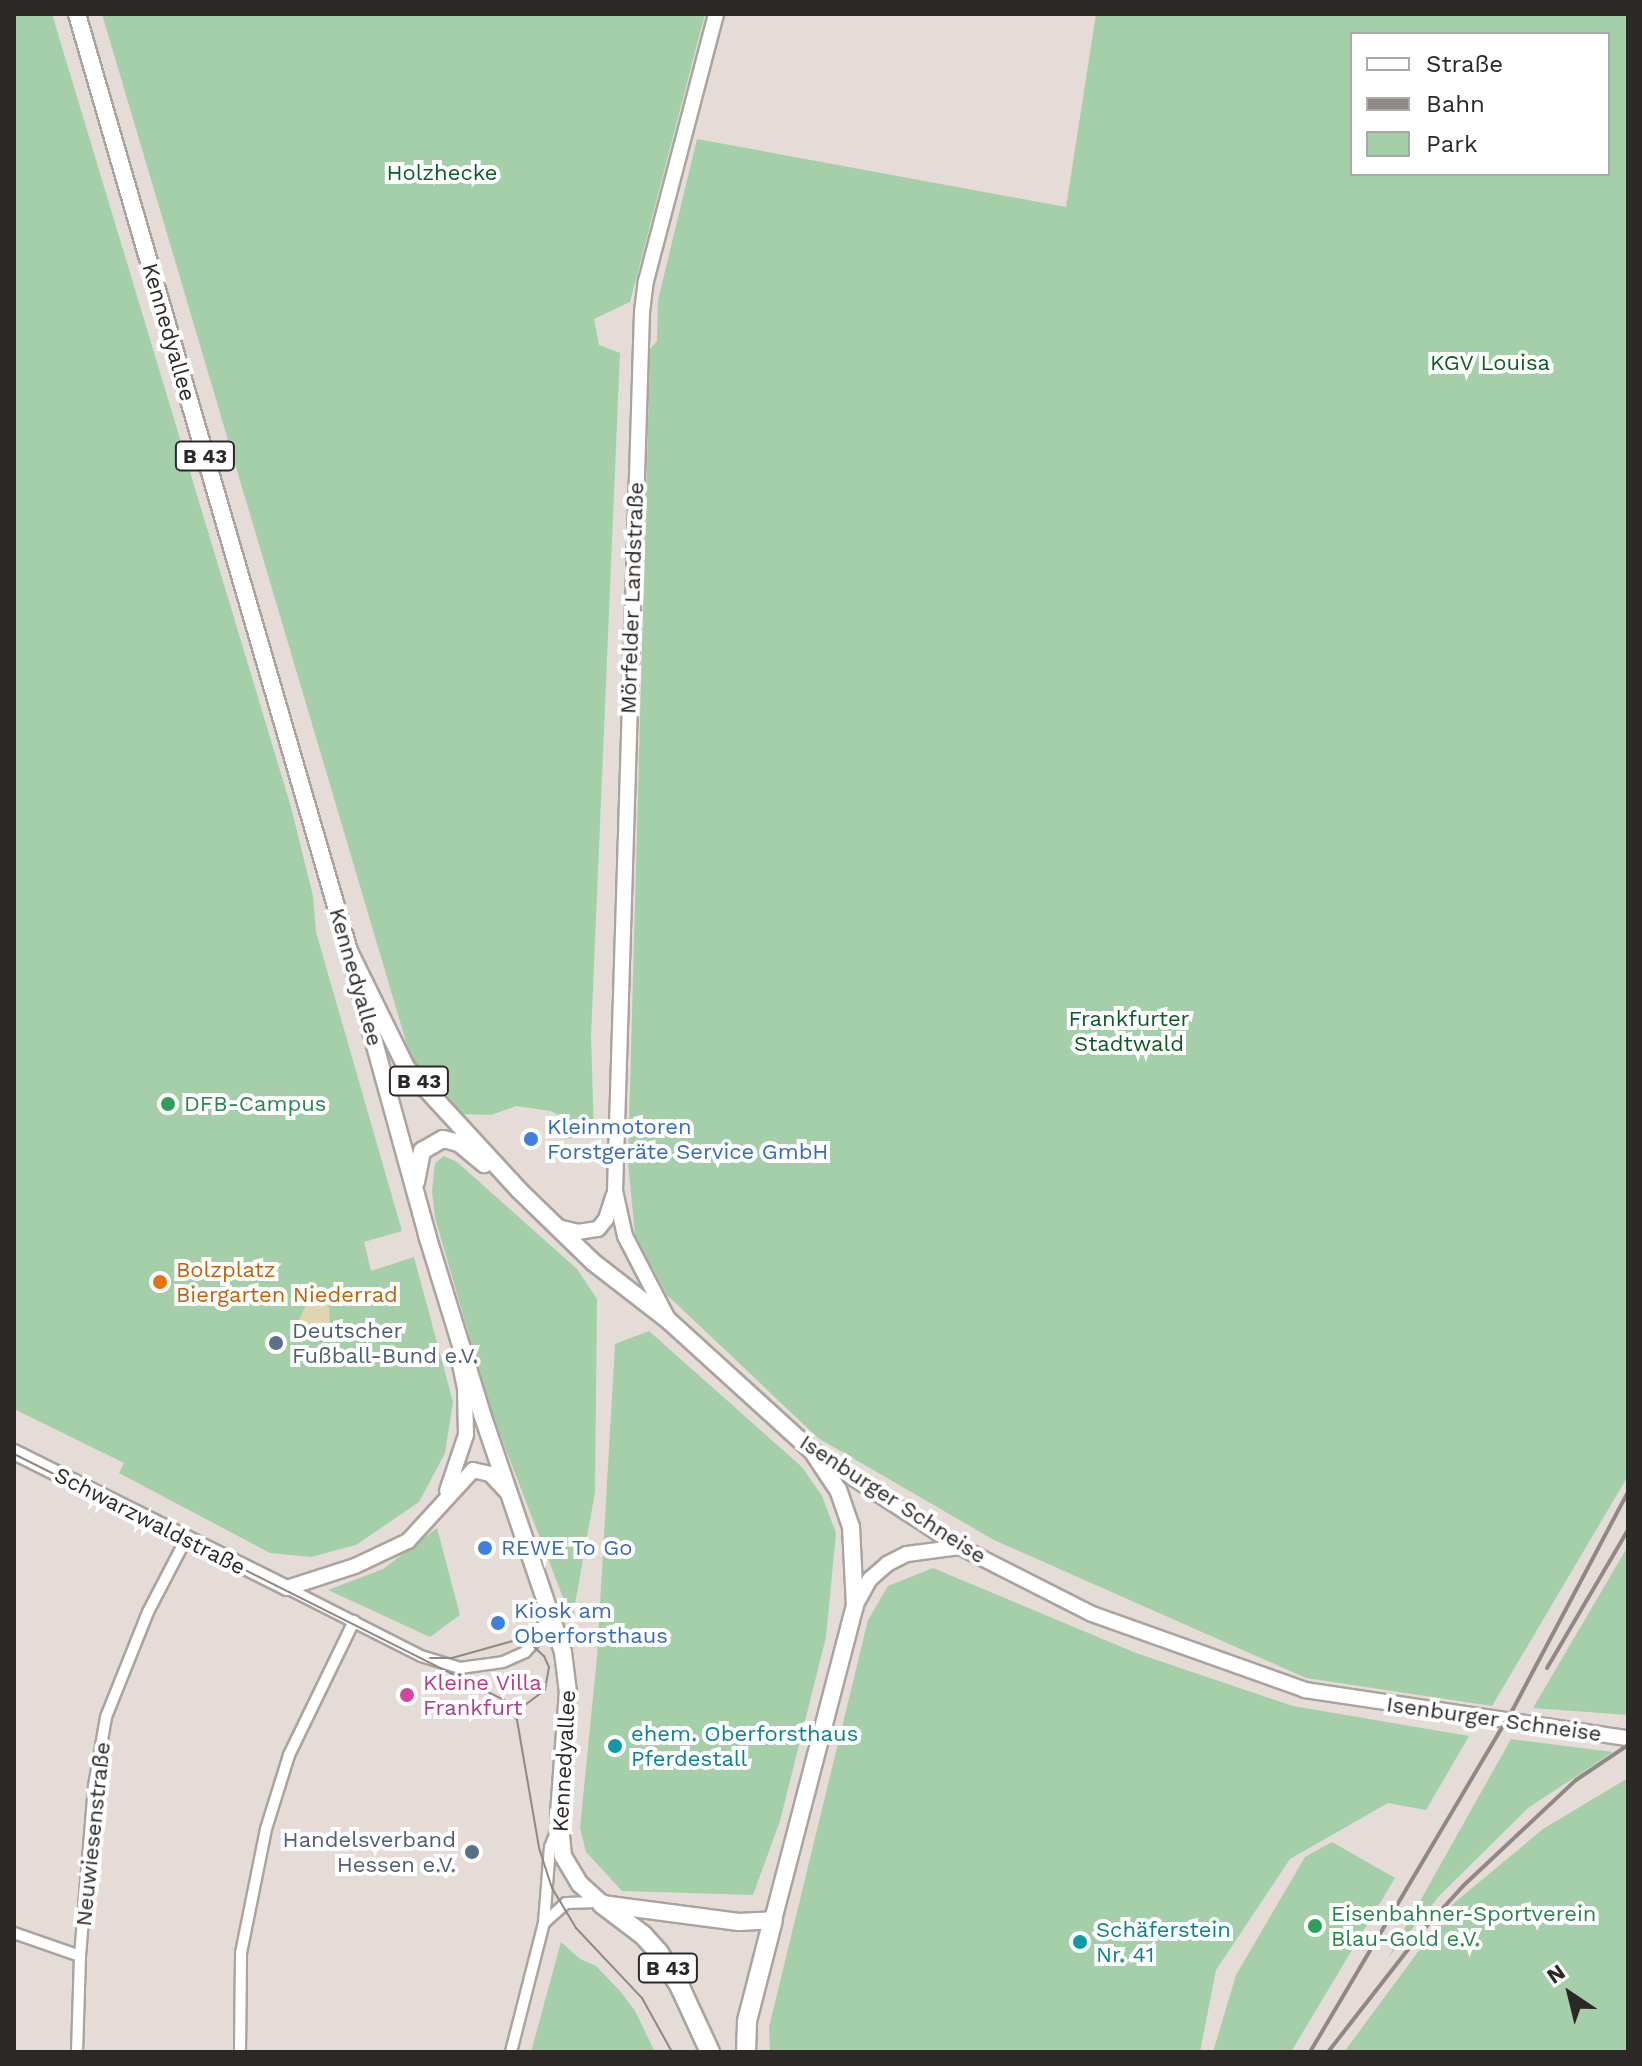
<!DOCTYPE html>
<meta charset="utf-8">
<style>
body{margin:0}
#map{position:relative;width:1642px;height:2066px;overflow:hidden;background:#e5dcd7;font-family:"Work Sans",sans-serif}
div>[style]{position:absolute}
.green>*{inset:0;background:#a5cfa9}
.sand>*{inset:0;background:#dfd5b0}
.roads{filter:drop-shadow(2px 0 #aba39d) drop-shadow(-2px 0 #aba39d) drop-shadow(0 2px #aba39d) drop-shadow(0 -2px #aba39d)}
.street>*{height:10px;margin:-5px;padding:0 5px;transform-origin:5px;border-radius:5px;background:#fff}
.secondary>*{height:14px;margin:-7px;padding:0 7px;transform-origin:7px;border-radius:7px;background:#fff}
.primary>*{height:16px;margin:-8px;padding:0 8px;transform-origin:8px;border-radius:8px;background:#fff}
.highway>*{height:18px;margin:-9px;padding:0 9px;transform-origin:9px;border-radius:9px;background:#fff}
.tram>*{height:2px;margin:-1px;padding:0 1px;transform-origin:1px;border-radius:1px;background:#8f8885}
.rail>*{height:4px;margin:-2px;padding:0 2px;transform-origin:2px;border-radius:2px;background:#8f8885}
.dots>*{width:22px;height:22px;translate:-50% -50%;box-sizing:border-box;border:4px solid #fff;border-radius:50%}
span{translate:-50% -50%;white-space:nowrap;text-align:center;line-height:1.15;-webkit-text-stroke:8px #fff;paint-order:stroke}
.shield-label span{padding:2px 6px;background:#fff;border:2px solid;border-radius:6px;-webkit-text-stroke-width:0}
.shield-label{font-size:20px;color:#2b2826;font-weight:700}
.park-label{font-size:22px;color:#0c5b23}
.street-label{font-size:22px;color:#2b2826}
.leisure-label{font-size:22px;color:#27864d}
.left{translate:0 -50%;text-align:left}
.shop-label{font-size:22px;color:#366cbe}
.food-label{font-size:22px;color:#c56008}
.service-label{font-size:22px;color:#4e5e75}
.right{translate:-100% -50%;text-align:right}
.hotel-label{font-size:22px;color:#b23c85}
.culture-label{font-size:22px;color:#0d838f}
.frame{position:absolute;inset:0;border:16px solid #2b2826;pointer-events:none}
.legend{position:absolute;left:1350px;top:32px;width:260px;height:144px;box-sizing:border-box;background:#fff;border:2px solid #aaa9a8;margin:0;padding:10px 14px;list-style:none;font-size:24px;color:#2b2826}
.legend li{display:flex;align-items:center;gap:16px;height:40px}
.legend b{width:40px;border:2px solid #aaa9a8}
.north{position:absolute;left:1530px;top:1954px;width:80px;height:80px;-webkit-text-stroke:6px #fff;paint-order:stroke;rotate:325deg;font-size:22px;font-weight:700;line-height:32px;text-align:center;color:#2b2826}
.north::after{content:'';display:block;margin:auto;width:28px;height:36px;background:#2b2826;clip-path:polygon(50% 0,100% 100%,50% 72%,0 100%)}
</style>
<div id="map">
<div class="green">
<div style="clip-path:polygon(14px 14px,52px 14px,291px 807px,313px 896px,316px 932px,402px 1231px,364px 1242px,371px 1271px,414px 1257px,453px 1402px,445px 1453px,419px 1502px,356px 1545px,311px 1557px,270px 1553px,119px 1473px,124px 1463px,14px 1409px)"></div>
<div style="clip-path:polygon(102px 14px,705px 14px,630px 302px,594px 319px,599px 345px,620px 353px,591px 1036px,594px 1133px,567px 1139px,565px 1118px,550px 1111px,516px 1106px,491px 1115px,462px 1114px,412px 1062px)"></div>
<div style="clip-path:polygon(evenodd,1096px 14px,1628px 14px,1628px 1476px,1492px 1706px,1306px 1678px,994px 1540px,818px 1438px,667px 1295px,635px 1235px,628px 1162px,650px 349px,657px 341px,658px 300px,697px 139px,1066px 207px,1096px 14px,1352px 34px,1608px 34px,1608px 174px,1352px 174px,1352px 34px)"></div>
<div style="clip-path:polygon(444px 1156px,457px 1162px,577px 1269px,597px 1299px,595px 1492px,572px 1621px,491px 1411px,435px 1218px,432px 1191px,435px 1163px)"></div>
<div style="clip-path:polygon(649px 1331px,802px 1467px,822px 1496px,836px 1533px,826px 1637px,780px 1821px,753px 1895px,622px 1891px,586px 1852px,580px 1828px,597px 1657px,615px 1344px)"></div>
<div style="clip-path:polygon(437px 1528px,460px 1615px,430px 1637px,328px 1590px,383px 1569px)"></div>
<div style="clip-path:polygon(1628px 1546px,1628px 1715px,1533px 1708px)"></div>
<div style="clip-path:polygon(933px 1568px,1136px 1653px,1293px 1706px,1469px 1736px,1426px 1810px,1388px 1803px,1290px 1859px,1216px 1970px,1200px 2052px,770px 2052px,769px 2027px,868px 1620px,888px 1586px)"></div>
<div style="clip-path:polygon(1511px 1739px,1613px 1752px,1528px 1808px,1440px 1895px,1388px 1958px)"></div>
<div style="clip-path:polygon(1628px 1778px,1628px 2052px,1344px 2052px,1454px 1903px,1543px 1829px)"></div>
<div style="clip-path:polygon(1332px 1842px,1395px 1878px,1291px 2052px,1213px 2052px,1236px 1975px,1305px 1857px)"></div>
<div style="clip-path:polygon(561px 1942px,580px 1959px,596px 1966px,621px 1992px,635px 2011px,655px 2052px,531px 2052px)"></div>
</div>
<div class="sand">
<div style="clip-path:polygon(308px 1301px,329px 1303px,330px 1331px,315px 1335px,298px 1322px)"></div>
</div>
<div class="roads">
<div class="street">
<div style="left:287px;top:1588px;width:150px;rotate:26.9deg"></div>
<div style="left:421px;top:1656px;width:41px;rotate:17.1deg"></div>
<div style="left:460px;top:1668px;width:43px;rotate:-7.9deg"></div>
<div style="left:503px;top:1662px;width:24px;rotate:-24deg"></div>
<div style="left:525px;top:1652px;width:16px;rotate:-47deg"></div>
<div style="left:536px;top:1640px;width:30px;rotate:-64deg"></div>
<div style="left:545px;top:1922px;width:28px;rotate:-42deg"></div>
<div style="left:566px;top:1903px;width:31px;rotate:-2deg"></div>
<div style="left:14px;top:1933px;width:70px;rotate:19.2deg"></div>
<div style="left:77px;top:2052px;width:96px;rotate:-88.2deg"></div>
<div style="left:80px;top:1956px;width:171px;rotate:-85.3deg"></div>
<div style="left:94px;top:1786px;width:70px;rotate:-80.1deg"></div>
<div style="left:106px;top:1717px;width:113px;rotate:-68.2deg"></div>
<div style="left:148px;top:1612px;width:82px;rotate:-62.5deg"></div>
<div style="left:240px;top:2052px;width:99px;rotate:-89.4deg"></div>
<div style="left:241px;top:1953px;width:126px;rotate:-78.6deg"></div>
<div style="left:266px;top:1829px;width:77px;rotate:-72.7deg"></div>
<div style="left:289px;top:1755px;width:149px;rotate:-64.1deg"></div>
<div style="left:511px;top:2052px;width:133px;rotate:-75.7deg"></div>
<div style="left:544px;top:1923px;width:76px;rotate:-85.5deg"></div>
<div style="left:550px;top:1847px;width:22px;rotate:-68deg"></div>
</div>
<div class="secondary">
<div style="left:558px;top:1227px;width:21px;rotate:14deg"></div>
<div style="left:578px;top:1232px;width:20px;rotate:-9deg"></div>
<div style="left:598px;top:1229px;width:13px;rotate:-51deg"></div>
<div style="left:606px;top:1219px;width:25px;rotate:-72deg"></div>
<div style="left:667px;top:1317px;width:91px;rotate:-117.4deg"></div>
<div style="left:625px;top:1236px;width:46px;rotate:-102.5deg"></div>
<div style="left:615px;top:1191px;width:879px;rotate:-88.24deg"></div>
<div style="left:642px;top:312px;width:31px;rotate:-83deg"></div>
<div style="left:646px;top:281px;width:276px;rotate:-75.3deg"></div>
<div style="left:14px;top:1452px;width:305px;rotate:26.5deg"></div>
<div style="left:287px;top:1588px;width:71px;rotate:-17.9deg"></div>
<div style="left:355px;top:1566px;width:59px;rotate:-25.3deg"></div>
<div style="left:408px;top:1541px;width:96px;rotate:-47.5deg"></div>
<div style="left:473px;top:1470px;width:17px;rotate:13deg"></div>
<div style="left:490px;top:1474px;width:25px;rotate:47deg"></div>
<div style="left:815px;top:1453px;width:173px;rotate:33deg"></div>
<div style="left:960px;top:1547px;width:148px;rotate:26.9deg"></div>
<div style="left:1092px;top:1614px;width:226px;rotate:19.6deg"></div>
<div style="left:1305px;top:1690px;width:327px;rotate:8.5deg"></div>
<div style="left:447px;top:1491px;width:59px;rotate:-71.3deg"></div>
<div style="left:466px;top:1435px;width:47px;rotate:-91.2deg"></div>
<div style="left:465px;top:1388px;width:25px;rotate:-102deg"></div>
<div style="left:855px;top:1606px;width:31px;rotate:-61deg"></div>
<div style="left:870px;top:1579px;width:23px;rotate:-41deg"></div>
<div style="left:887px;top:1564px;width:22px;rotate:-27deg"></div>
<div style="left:907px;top:1554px;width:53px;rotate:-7.5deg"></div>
</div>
<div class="primary">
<div style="left:77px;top:14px;width:976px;rotate:73.81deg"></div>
<div style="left:349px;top:951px;width:295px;rotate:74.6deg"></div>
<div style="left:427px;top:1235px;width:187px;rotate:72.9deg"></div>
<div style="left:482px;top:1414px;width:251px;rotate:71.2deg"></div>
<div style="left:563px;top:1652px;width:39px;rotate:83deg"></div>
<div style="left:568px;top:1691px;width:123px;rotate:94.2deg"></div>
<div style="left:559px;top:1814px;width:42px;rotate:84.6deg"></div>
<div style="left:563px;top:1856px;width:33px;rotate:59deg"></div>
<div style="left:580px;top:1884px;width:30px;rotate:42deg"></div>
<div style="left:602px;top:1904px;width:138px;rotate:7.5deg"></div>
<div style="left:739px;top:1922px;width:34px;rotate:-3deg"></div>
<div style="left:773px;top:1920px;width:325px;rotate:-75.4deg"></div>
<div style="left:855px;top:1606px;width:79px;rotate:-92.9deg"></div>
<div style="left:851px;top:1527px;width:39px;rotate:-109deg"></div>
<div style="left:838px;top:1490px;width:47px;rotate:-123.7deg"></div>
<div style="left:812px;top:1451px;width:193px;rotate:-137.7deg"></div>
<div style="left:669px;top:1321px;width:96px;rotate:-142.2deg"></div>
<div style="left:593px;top:1262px;width:103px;rotate:-135.8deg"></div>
<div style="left:519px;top:1190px;width:167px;rotate:-132.6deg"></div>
<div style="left:406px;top:1067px;width:129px;rotate:-116.2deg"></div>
<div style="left:416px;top:1182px;width:32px;rotate:-79deg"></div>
<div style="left:422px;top:1151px;width:24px;rotate:-30deg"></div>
<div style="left:443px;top:1139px;width:16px;rotate:14deg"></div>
<div style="left:459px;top:1143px;width:33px;rotate:40deg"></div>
</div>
<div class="highway">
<div style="left:602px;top:1904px;width:51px;rotate:37.1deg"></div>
<div style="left:643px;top:1935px;width:24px;rotate:48deg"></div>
<div style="left:659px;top:1953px;width:40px;rotate:58deg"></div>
<div style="left:680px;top:1987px;width:72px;rotate:65.2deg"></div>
<div style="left:746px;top:2052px;width:31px;rotate:-88deg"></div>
<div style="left:747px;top:2021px;width:104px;rotate:-75.6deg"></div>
</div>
</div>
<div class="tram">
<div style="left:14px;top:1454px;width:548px;rotate:26.66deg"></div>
<div style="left:504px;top:1700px;width:24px;rotate:57deg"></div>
<div style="left:517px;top:1720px;width:130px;rotate:80.2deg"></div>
<div style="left:539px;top:1848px;width:42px;rotate:72deg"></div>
<div style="left:552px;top:1888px;width:47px;rotate:59deg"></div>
<div style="left:576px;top:1928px;width:96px;rotate:46.7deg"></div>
<div style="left:642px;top:1998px;width:62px;rotate:60.9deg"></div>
<div style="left:430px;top:1658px;width:22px"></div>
<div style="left:452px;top:1658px;width:63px;rotate:-15.6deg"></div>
<div style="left:513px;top:1641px;width:19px;rotate:12deg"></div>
<div style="left:532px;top:1645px;width:16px;rotate:43deg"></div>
<div style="left:544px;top:1656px;width:12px;rotate:66deg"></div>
<div style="left:549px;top:1667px;width:23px;rotate:100deg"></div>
<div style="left:545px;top:1690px;width:25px;rotate:143deg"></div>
<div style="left:525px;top:1705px;width:24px;rotate:-173deg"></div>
</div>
<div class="rail">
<div style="left:1547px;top:1668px;width:160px;rotate:-59.6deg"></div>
<div style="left:1310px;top:2052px;width:396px;rotate:-59.4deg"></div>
<div style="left:1512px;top:1711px;width:248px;rotate:-62.1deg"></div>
<div style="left:1328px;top:2052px;width:156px;rotate:-52deg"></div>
<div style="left:1424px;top:1929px;width:58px;rotate:-47.8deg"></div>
<div style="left:1463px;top:1886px;width:155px;rotate:-43.2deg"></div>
<div style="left:1576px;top:1780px;width:63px;rotate:-33.9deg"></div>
</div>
<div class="dots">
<div style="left:168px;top:1104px;background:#2e9e5b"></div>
<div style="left:531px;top:1139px;background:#3f7fe0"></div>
<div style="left:160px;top:1282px;background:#e8710a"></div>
<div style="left:276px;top:1343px;background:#5c6f8a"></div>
<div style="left:485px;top:1548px;background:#3f7fe0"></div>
<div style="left:498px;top:1623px;background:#3f7fe0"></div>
<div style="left:407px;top:1695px;background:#d1479c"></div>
<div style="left:615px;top:1746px;background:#0f9aa8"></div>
<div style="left:472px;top:1852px;background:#5c6f8a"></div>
<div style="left:1315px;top:1926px;background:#2e9e5b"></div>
<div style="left:1080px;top:1942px;background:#0f9aa8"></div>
</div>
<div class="shield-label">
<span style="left:205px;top:456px">B 43</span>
<span style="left:419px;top:1081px">B 43</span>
<span style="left:668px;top:1968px">B 43</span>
</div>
<div class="park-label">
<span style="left:442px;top:173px">Holzhecke</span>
<span style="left:1490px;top:363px">KGV Louisa</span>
<span style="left:1129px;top:1031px">Frankfurter<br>Stadtwald</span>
</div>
<div class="street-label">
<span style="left:169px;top:332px;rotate:74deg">Kennedyallee</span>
<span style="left:632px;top:598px;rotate:-88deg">Mörfelder Landstraße</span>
<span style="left:356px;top:977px;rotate:74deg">Kennedyallee</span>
<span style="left:893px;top:1499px;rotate:33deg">Isenburger Schneise</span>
<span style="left:150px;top:1521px;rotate:27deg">Schwarzwaldstraße</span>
<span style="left:1494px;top:1719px;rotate:8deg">Isenburger Schneise</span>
<span style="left:564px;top:1761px;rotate:-87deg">Kennedyallee</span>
<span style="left:93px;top:1834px;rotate:-84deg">Neuwiesenstraße</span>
</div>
<div class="leisure-label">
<span class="left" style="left:184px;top:1104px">DFB-Campus</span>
<span class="left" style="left:1331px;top:1926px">Eisenbahner-Sportverein<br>Blau-Gold e.V.</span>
</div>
<div class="shop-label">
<span class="left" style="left:547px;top:1139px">Kleinmotoren<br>Forstgeräte Service GmbH</span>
<span class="left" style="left:501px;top:1548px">REWE To Go</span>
<span class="left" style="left:514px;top:1623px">Kiosk am<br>Oberforsthaus</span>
</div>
<div class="food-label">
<span class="left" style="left:176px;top:1282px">Bolzplatz<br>Biergarten Niederrad</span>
</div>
<div class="service-label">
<span class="left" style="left:292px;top:1343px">Deutscher<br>Fußball-Bund e.V.</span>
<span class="right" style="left:456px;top:1852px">Handelsverband<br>Hessen e.V.</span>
</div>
<div class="hotel-label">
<span class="left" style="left:423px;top:1695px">Kleine Villa<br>Frankfurt</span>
</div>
<div class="culture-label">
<span class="left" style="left:631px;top:1746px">ehem. Oberforsthaus<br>Pferdestall</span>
<span class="left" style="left:1096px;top:1942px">Schäferstein<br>Nr. 41</span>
</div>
<div class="frame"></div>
<ul class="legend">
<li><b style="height:10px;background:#fff"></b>Straße</li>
<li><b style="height:10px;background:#8f8885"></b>Bahn</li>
<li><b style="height:22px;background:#a5cfa9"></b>Park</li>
</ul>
<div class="north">N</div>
</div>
